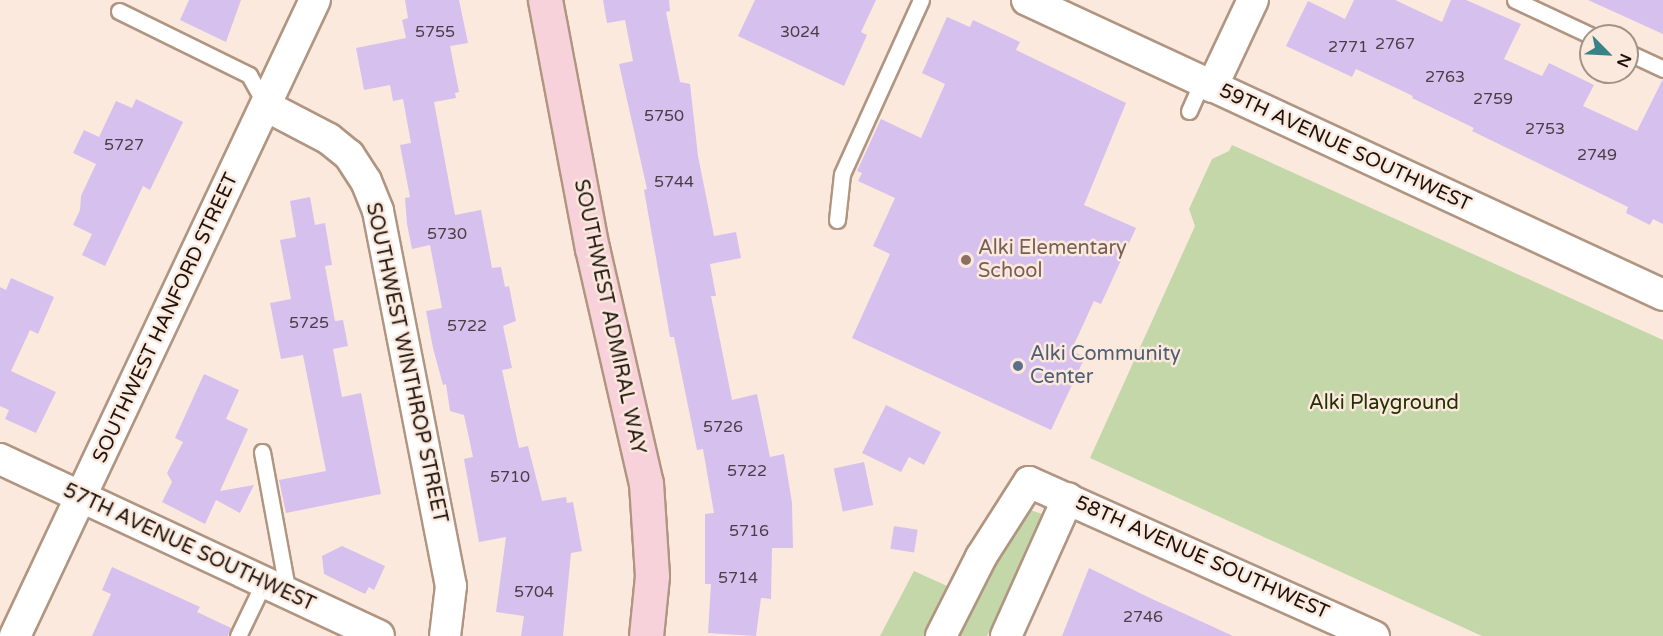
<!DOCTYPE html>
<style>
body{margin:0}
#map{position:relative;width:1663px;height:636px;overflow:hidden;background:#fbe9dd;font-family:"Varela Round",sans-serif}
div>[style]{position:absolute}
.green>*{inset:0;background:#c3d7a8}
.building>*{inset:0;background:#d5c0ee;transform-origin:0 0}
.roads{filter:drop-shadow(2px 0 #b09581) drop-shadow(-2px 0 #b09581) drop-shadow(0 2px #b09581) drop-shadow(0 -2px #b09581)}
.lane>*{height:15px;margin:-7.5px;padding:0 7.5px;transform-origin:7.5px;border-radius:7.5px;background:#fff}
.street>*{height:30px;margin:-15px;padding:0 15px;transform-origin:15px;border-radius:15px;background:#fff}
.secondary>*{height:33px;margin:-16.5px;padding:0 16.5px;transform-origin:16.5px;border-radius:16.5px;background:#f8d2da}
.dots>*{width:16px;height:16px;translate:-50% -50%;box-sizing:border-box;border:3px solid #fbe9dd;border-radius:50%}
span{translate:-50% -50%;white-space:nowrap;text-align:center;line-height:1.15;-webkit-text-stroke:5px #fbe9dd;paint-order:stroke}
.number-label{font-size:16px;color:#4a3e44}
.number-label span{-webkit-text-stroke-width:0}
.street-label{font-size:20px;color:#1c120b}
.education-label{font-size:20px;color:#785e54}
.left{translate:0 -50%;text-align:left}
.service-label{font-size:20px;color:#4e5e75}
.park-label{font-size:20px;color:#213100}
.north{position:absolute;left:1579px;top:24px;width:60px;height:60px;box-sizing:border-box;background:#fbe9dd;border:2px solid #a29389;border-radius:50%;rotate:114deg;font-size:16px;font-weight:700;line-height:24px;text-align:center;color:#1c120b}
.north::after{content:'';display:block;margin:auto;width:21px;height:27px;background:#398285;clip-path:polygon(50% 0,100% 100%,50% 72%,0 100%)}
</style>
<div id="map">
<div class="green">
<div style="clip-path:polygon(1232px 145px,1663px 340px,1663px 636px,1482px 636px,1090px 458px,1195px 226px,1189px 209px,1212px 159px,1229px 151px)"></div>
<div style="clip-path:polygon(1024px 508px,1042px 514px,987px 636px,880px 636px,914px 571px,967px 595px)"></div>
</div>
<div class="building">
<div style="clip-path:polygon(189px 0,241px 0,226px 42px,180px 20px)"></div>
<div style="clip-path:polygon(405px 0,459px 0,468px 43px,450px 46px,459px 92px,455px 93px,456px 98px,434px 102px,455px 215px,481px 210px,492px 268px,501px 267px,505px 287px,509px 286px,516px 321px,503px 326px,512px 368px,502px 370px,519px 448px,528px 446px,542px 501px,566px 497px,567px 503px,573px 502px,582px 551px,571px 553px,563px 636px,521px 636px,524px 616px,496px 612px,506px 537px,479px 542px,464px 459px,473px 457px,464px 415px,450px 411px,446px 384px,443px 385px,433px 348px,426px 311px,442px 308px,430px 245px,412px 249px,407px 224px,405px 198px,410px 197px,400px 145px,411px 143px,403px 99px,393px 101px,390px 85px,364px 90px,356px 48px,406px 38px,402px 20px,408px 18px)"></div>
<div style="clip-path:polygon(603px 0,669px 0,670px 11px,666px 12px,680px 82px,690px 84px,698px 156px,714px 236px,736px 232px,741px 258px,710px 264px,716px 296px,711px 296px,732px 400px,757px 394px,770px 457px,784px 454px,792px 503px,793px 548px,772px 548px,771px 599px,761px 598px,756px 636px,708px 633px,711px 584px,705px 584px,705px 514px,714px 513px,703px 449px,697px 450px,674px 337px,670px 337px,644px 190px,647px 189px,619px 64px,633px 61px,625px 20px,607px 23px)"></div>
<div style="clip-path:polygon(755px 0,876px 0,861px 32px,867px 35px,844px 86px,738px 36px)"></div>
<div style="clip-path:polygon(1354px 0,1395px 0,1442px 22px,1451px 0,1466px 0,1521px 24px,1504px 59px,1542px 76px,1549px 63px,1594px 85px,1583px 106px,1637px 131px,1663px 79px,1663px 224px,1653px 219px,1650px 225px,1626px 213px,1628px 207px,1472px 131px,1474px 128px,1412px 98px,1413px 96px,1356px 69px,1352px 77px,1286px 46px,1308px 1px,1345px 19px)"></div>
<div style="clip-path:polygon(1588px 0,1663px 0,1663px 34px)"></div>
<div style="clip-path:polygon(947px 17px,970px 27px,973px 20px,1020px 42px,1016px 50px,1126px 103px,1084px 205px,1136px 228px,1101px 304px,1094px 301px,1071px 351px,1085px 357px,1051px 430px,852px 338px,890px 254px,873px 246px,895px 198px,858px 181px,862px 173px,857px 171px,881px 119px,921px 138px,945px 84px,922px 73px)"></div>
<div style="clip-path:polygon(136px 99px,183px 122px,150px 190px,143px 186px,105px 266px,82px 255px,92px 234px,73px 225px,80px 210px,81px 196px,96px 164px,73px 153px,84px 130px,99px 137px,116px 101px,132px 108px)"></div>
<div style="clip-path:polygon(310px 197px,315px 225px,325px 223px,332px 265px,325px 266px,335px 321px,343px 320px,348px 346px,333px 349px,342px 397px,361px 393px,381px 494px,286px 513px,279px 480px,326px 471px,303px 355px,281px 359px,270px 303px,291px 299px,280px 240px,296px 237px,290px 201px)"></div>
<div style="clip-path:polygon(11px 278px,54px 297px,38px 334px,30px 330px,11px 371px,56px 392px,36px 433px,5px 419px,9px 410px,0 406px,0 287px,6px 290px)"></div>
<div style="clip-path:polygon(204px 374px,239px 390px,226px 419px,248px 429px,220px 491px,254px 485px,240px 513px,216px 500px,205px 524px,162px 502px,172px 482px,167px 473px,183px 442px,175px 438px)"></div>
<div style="clip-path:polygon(886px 405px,941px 432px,924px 465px,909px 457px,901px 472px,862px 453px)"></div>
<div style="left:864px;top:462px;width:44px;height:31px;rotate:78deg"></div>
<div style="left:894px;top:526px;width:24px;height:23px;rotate:9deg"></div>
<div style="clip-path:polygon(342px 546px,385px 566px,374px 590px,369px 587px,365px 594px,324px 574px,322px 556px)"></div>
<div style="clip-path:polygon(112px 567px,200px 607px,197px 612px,231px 628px,228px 636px,92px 636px,111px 594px,102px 590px)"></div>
<div style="clip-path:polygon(1089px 568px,1150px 598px,1233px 636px,1062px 636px)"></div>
</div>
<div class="roads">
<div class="lane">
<div style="left:1515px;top:0;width:85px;rotate:25.1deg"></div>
<div style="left:119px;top:11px;width:145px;rotate:26.2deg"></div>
<div style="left:249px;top:75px;width:35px;rotate:61deg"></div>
<div style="left:1627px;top:52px;width:40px;rotate:25deg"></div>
<div style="left:1189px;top:111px;width:32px;rotate:-66deg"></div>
<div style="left:837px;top:220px;width:46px;rotate:-83.8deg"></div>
<div style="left:842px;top:174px;width:191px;rotate:-65.6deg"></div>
<div style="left:262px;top:452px;width:143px;rotate:79.6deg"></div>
<div style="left:238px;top:636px;width:60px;rotate:-64.3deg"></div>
</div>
<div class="street">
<div style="left:1027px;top:0;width:701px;rotate:24.88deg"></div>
<div style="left:1212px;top:87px;width:96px;rotate:-64.8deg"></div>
<div style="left:266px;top:106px;width:71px;rotate:27.6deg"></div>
<div style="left:329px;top:139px;width:26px;rotate:39deg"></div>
<div style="left:349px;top:155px;width:31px;rotate:57deg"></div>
<div style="left:366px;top:181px;width:32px;rotate:68deg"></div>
<div style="left:378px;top:211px;width:382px;rotate:79deg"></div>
<div style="left:451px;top:586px;width:50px;rotate:96.8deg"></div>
<div style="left:0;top:459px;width:418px;rotate:25deg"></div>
<div style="left:15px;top:636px;width:703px;rotate:-64.75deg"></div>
<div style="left:941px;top:636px;width:89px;rotate:-63.1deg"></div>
<div style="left:981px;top:557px;width:89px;rotate:-57.4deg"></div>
<div style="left:1029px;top:482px;width:378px;rotate:24.1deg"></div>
<div style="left:1006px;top:636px;width:151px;rotate:-65.8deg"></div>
</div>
<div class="secondary">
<div style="left:545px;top:0;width:252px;rotate:79.3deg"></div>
<div style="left:592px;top:248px;width:241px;rotate:77.1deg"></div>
<div style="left:646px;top:483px;width:93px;rotate:86.3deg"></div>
<div style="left:652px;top:576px;width:60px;rotate:95.7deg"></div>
</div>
</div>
<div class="dots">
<div style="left:966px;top:260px;background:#8d6e63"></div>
<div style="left:1018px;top:366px;background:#5c6f8a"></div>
</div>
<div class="number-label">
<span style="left:435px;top:32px">5755</span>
<span style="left:800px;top:32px">3024</span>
<span style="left:1395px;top:44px">2767</span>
<span style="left:1348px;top:47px">2771</span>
<span style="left:1445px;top:77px">2763</span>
<span style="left:1493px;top:99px">2759</span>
<span style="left:664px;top:116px">5750</span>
<span style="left:1545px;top:129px">2753</span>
<span style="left:124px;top:145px">5727</span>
<span style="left:1597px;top:155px">2749</span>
<span style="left:674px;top:182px">5744</span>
<span style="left:447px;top:234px">5730</span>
<span style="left:309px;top:323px">5725</span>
<span style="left:467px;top:326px">5722</span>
<span style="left:723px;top:427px">5726</span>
<span style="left:747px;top:471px">5722</span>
<span style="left:510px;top:477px">5710</span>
<span style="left:749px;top:531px">5716</span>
<span style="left:738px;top:578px">5714</span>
<span style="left:534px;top:592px">5704</span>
<span style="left:1143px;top:617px">2746</span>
</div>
<div class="street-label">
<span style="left:1345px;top:148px;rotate:25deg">59TH AVENUE SOUTHWEST</span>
<span style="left:609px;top:317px;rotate:78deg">SOUTHWEST ADMIRAL WAY</span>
<span style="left:166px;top:318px;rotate:-65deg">SOUTHWEST HANFORD STREET</span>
<span style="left:406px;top:363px;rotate:78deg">SOUTHWEST WINTHROP STREET</span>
<span style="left:189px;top:548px;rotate:25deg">57TH AVENUE SOUTHWEST</span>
<span style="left:1202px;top:558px;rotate:24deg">58TH AVENUE SOUTHWEST</span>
</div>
<div class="education-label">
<span class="left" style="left:978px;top:260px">Alki Elementary<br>School</span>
</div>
<div class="service-label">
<span class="left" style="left:1030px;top:366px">Alki Community<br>Center</span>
</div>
<div class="park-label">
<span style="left:1384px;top:403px">Alki Playground</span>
</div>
<div class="north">N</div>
</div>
